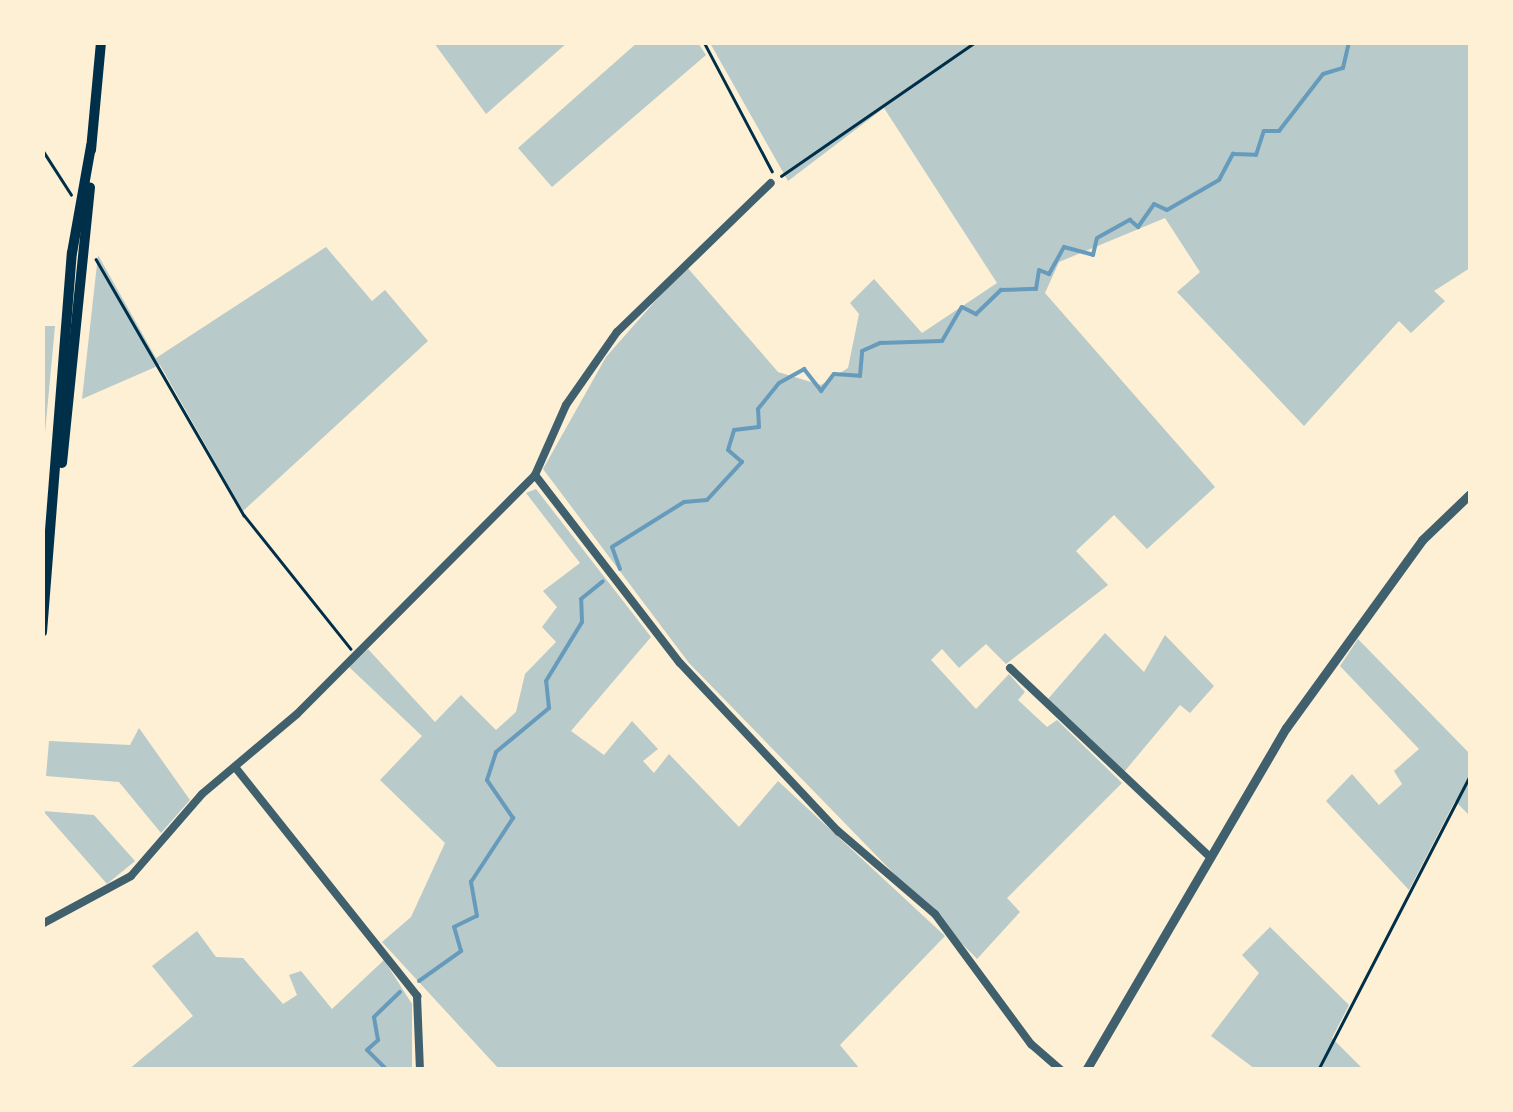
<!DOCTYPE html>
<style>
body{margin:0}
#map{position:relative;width:1513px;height:1112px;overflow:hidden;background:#fdf0d5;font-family:Mulish,sans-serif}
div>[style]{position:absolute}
.green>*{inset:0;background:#b9caca}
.stream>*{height:4px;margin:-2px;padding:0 2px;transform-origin:2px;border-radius:2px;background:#669bbc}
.path>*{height:2.5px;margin:-1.25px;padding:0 1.25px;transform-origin:1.25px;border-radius:1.25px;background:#003049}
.minor>*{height:8px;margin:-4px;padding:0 4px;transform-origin:4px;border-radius:4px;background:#3f606c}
.tertiary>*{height:9px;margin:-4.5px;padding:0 4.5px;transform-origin:4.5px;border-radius:4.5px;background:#3f606c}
.secondary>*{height:10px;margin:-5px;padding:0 5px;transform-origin:5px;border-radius:5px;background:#003049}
span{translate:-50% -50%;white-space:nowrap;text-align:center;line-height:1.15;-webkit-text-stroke:10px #fdf0d5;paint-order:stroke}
.frame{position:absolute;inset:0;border:45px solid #fdf0d5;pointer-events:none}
</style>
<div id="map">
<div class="green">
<div style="clip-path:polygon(638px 42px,698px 43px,706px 55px,552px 187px,518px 148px)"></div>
<div style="clip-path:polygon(434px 43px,567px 43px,486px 114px)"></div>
<div style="clip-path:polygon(710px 43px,1470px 43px,1470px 268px,1434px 291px,1445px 301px,1411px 333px,1399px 321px,1304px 426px,1177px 292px,1200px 272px,1165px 218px,1059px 262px,1045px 293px,1215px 487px,1147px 549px,1114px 515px,1076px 551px,1108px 585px,1006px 664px,986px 644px,959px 668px,942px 649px,931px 660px,976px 709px,1009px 674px,1025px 692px,1018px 700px,1047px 727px,1057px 720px,1122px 783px,1007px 898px,1020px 912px,977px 959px,689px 663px,543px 469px,606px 357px,686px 266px,778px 372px,821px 385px,848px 368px,859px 314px,850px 303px,874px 279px,922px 333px,997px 283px,884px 108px,788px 181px)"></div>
<div style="clip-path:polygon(326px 247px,372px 301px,385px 290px,428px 341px,243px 511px,160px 365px,82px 399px,98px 255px,156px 358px)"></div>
<div style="clip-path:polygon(42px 326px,55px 326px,45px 433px,42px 433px)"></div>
<div style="clip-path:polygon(536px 489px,651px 637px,571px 731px,604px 755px,632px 721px,658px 749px,643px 761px,654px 773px,669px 754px,739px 827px,778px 781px,945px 936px,840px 1045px,860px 1069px,499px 1069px,382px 942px,411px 917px,445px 843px,380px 780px,422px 736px,348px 666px,368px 649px,435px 722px,461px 695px,496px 730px,516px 712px,525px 674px,556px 642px,542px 627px,557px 607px,543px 591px,580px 563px,526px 493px)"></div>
<div style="clip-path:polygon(1105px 633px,1144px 672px,1165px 635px,1214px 686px,1190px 713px,1180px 705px,1124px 772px,1048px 699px)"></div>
<div style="clip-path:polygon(1358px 639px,1470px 754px,1470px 816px,1455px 801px,1409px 890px,1326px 801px,1352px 774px,1379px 805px,1402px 784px,1394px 771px,1419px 749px,1340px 666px)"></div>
<div style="clip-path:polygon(139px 728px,190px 800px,161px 833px,119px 782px,46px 776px,49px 741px,130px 745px)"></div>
<div style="clip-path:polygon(43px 811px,94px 815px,135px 861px,107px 884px)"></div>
<div style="clip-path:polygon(1270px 927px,1349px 1005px,1332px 1038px,1363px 1069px,1255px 1069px,1211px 1036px,1259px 973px,1242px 955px)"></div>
<div style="clip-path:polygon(197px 931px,216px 957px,243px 958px,283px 1004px,297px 995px,289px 975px,301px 971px,332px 1009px,384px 960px,412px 1004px,412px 1069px,128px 1070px,193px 1016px,152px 966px)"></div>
</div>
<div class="stream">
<div style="left:620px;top:569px;width:23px;rotate:-110deg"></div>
<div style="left:612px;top:547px;width:85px;rotate:-32deg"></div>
<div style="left:684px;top:502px;width:23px;rotate:-5deg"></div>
<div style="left:707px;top:500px;width:52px;rotate:-47.4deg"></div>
<div style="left:742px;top:462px;width:18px;rotate:-139deg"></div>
<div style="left:728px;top:450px;width:21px;rotate:-73deg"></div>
<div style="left:734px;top:430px;width:25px;rotate:-7deg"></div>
<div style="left:759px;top:427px;width:18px;rotate:-93deg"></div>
<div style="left:758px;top:409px;width:33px;rotate:-51deg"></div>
<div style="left:779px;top:383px;width:29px;rotate:-29deg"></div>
<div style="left:804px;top:369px;width:28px;rotate:52deg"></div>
<div style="left:821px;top:391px;width:21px;rotate:-53deg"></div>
<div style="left:834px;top:374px;width:26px;rotate:4deg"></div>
<div style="left:860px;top:376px;width:25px;rotate:-85deg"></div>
<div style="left:862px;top:351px;width:20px;rotate:-24deg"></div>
<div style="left:880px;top:343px;width:62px;rotate:-1.8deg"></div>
<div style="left:942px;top:341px;width:39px;rotate:-60deg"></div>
<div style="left:962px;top:307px;width:16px;rotate:27deg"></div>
<div style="left:976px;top:314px;width:35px;rotate:-44deg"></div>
<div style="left:1001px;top:290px;width:35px;rotate:-2deg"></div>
<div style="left:1036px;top:289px;width:19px;rotate:-81deg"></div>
<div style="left:1039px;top:270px;width:11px;rotate:22deg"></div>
<div style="left:1049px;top:274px;width:31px;rotate:-61deg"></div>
<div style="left:1064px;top:247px;width:30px;rotate:15deg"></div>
<div style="left:1093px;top:255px;width:17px;rotate:-77deg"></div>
<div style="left:1097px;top:238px;width:38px;rotate:-29deg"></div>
<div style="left:1130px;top:220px;width:11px;rotate:41deg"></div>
<div style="left:1138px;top:227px;width:28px;rotate:-55deg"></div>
<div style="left:1154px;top:204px;width:14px;rotate:25deg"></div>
<div style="left:1167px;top:210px;width:60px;rotate:-30deg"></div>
<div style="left:1219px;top:180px;width:30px;rotate:-62deg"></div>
<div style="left:1233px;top:154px;width:23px;rotate:2deg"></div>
<div style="left:1256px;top:155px;width:25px;rotate:-72deg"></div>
<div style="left:1264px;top:131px;width:15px"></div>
<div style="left:1279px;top:131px;width:72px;rotate:-52.3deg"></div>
<div style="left:1323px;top:74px;width:21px;rotate:-17deg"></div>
<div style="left:1343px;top:68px;width:27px;rotate:-77deg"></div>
<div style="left:419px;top:981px;width:52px;rotate:-35.5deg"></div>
<div style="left:461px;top:951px;width:25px;rotate:-106deg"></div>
<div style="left:454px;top:927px;width:25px;rotate:-26deg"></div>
<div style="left:477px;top:916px;width:35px;rotate:-100deg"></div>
<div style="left:471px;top:882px;width:77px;rotate:-56.7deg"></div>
<div style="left:513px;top:818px;width:46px;rotate:-124.4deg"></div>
<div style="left:487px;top:780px;width:29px;rotate:-72deg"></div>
<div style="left:496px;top:752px;width:69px;rotate:-39.7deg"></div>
<div style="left:549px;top:708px;width:27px;rotate:-96deg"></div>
<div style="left:546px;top:681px;width:69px;rotate:-58.6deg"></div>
<div style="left:582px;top:622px;width:23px;rotate:-92deg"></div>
<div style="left:581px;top:599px;width:28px;rotate:-39deg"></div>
<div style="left:387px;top:1070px;width:28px;rotate:-135deg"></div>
<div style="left:367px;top:1050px;width:15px;rotate:-42deg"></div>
<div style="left:378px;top:1040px;width:23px;rotate:-100deg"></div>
<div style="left:374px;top:1017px;width:36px;rotate:-44deg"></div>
</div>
<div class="path">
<div style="left:704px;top:42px;width:146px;rotate:62.2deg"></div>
<div style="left:42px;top:149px;width:54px;rotate:57.2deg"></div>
<div style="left:781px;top:176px;width:236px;rotate:-34.6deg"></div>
<div style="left:96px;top:259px;width:296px;rotate:60deg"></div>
<div style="left:244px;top:515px;width:171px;rotate:51.4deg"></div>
<div style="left:1318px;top:1070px;width:331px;rotate:-62.7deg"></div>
</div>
<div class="minor">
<div style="left:535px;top:475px;width:237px;rotate:52.4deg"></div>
<div style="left:680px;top:663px;width:231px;rotate:46.8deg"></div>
<div style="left:838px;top:831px;width:128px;rotate:40.6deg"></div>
<div style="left:935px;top:914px;width:162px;rotate:53.6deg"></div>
<div style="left:1031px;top:1044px;width:40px;rotate:41deg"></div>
<div style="left:1010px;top:668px;width:271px;rotate:43.4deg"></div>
<div style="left:235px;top:767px;width:293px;rotate:51.5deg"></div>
<div style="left:417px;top:996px;width:74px;rotate:87.7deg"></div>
<div style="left:42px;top:924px;width:101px;rotate:-28.3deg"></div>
<div style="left:131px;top:876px;width:108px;rotate:-49.1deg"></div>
<div style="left:202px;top:794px;width:124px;rotate:-40.1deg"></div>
<div style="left:297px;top:714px;width:337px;rotate:-45.1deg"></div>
<div style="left:535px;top:475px;width:77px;rotate:-66.1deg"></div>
<div style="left:566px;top:405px;width:89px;rotate:-55.1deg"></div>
<div style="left:617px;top:332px;width:214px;rotate:-44.1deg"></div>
</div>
<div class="tertiary">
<div style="left:1086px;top:1070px;width:396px;rotate:-59.7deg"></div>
<div style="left:1286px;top:728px;width:232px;rotate:-54.1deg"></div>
<div style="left:1422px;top:540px;width:66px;rotate:-43.8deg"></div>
</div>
<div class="secondary">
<div style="left:91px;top:150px;width:108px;rotate:-84.7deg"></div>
<div style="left:62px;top:463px;width:277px;rotate:-84.2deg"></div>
<div style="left:42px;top:632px;width:380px;rotate:-85.5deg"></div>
<div style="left:72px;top:253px;width:109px;rotate:-79.9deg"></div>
</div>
<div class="frame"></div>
</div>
